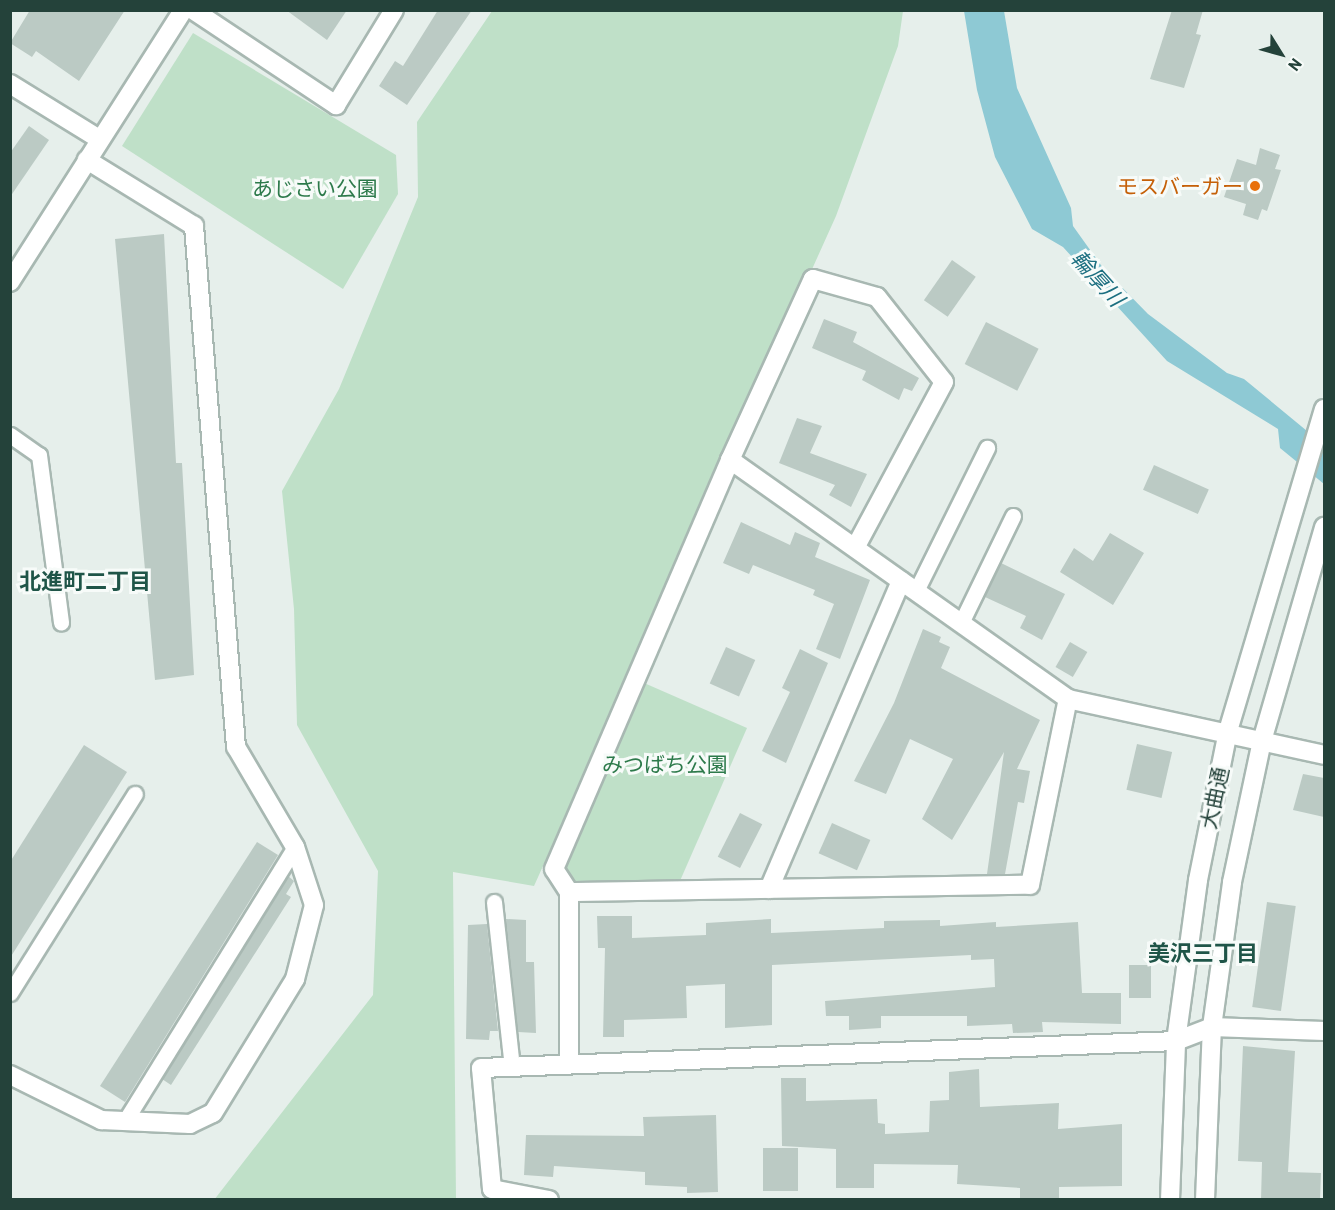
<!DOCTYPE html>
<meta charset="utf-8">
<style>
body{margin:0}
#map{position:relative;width:1335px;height:1210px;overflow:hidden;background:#e6efeb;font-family:Barlow,"Noto Sans JP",sans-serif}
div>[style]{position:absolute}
.green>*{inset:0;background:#bfe0c8}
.water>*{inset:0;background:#8ec9d4}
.building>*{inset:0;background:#bbcac4;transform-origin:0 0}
.roads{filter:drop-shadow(2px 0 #a8b8b2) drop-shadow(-2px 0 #a8b8b2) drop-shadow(0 2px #a8b8b2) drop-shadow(0 -2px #a8b8b2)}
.lane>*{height:15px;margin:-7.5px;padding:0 7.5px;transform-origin:7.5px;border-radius:7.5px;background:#fff}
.street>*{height:18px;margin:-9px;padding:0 9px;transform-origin:9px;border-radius:9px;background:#fff}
.secondary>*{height:18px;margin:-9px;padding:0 9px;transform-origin:9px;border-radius:9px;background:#fff}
.dots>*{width:16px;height:16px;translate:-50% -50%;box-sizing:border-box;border:3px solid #f7fbf9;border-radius:50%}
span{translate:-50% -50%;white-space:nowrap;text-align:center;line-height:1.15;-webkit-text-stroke:6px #f7fbf9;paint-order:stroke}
.food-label{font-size:21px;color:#c56008}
.right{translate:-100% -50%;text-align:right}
.park-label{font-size:21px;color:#2d7a4b}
.street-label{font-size:21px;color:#24423a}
.water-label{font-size:22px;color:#1c6f80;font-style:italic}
.neighbourhood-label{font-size:22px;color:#1f5548;font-weight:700}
.frame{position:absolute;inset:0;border:12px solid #24423a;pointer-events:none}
.north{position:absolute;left:1251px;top:24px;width:60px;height:60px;-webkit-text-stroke:4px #f7fbf9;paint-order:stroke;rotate:127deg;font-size:16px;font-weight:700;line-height:24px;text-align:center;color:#24423a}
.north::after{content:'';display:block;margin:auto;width:21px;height:27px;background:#24423a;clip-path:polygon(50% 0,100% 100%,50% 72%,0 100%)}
</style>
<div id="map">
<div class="green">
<div style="clip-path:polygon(492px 11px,903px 11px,898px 46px,836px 216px,534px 886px,453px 872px,456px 1199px,214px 1200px,373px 995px,378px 871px,297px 725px,294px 609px,282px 491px,339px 389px,418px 197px,417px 122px)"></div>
<div style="clip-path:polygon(193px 33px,396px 155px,398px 194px,343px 289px,122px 146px)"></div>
<div style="clip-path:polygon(635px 679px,747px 728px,676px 890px,569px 892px,554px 869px)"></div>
</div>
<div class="water">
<div style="clip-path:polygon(964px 11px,1004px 11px,1017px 88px,1071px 208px,1073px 226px,1103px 268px,1148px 314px,1227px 373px,1244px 379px,1324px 445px,1324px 484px,1280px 448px,1278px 429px,1167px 361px,1063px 247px,1032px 229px,995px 157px,977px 90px)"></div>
</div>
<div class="building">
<div style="clip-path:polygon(30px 10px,125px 10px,79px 81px,36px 51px,32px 57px,10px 43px)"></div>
<div style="clip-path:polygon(286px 10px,347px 10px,327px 40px)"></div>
<div style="clip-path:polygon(438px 10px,472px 10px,407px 105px,379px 86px,395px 61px,403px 66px)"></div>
<div style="clip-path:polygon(1172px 10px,1203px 10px,1196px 34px,1201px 35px,1184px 88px,1150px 79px)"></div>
<div style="clip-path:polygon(29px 126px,49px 140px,10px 197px,10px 153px)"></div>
<div style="clip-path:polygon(1260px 148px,1280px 155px,1275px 169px,1281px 170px,1267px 211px,1262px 209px,1258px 220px,1243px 215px,1246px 204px,1224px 197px,1237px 159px,1256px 165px)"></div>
<div style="clip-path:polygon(164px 234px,176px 463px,182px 463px,194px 675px,155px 680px,115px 239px)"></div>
<div style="left:952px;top:260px;width:29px;height:49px;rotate:35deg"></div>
<div style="clip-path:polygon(824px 319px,857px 332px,853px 342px,919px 378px,912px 391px,904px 388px,899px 400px,862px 380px,866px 371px,812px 348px)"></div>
<div style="left:986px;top:322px;width:59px;height:47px;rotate:27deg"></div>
<div style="clip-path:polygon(797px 418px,822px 426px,810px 453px,867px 474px,851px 507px,829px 495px,835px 485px,779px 463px)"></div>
<div style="left:1154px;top:465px;width:60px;height:27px;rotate:24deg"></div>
<div style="clip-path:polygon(741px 522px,790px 545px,795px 532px,820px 543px,815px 557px,870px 580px,840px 659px,816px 649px,834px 604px,813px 595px,815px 590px,753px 565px,749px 574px,723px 563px)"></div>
<div style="clip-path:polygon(1110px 533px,1144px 553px,1113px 605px,1060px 572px,1074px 548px,1093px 561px)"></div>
<div style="clip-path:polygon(1001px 563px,1065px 594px,1042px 640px,1020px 628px,1026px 616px,985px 597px)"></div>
<div style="clip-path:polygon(923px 629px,941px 637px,939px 642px,950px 647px,941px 668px,1040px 720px,1017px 769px,1030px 771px,1024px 803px,1018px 802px,1005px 874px,987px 874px,1004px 752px,952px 840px,922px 819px,953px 759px,910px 739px,886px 794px,854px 781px,894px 703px)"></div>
<div style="left:1070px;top:642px;width:20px;height:29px;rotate:30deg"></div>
<div style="left:726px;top:647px;width:32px;height:40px;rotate:24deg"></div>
<div style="clip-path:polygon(800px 649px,828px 663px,786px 763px,762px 751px,790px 692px,782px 688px)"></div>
<div style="left:1137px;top:744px;width:36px;height:47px;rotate:13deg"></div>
<div style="clip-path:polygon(84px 745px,127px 772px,10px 958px,10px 862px)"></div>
<div style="clip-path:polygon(1303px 774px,1324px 778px,1324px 817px,1293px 810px)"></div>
<div style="left:740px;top:813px;width:25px;height:49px;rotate:27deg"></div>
<div style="left:832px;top:823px;width:42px;height:33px;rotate:24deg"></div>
<div style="clip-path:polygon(257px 842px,278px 855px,125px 1102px,100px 1086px)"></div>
<div style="clip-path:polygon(288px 876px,294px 881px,286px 894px,291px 897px,171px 1085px,162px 1079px)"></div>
<div style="left:1267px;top:902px;width:29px;height:106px;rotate:8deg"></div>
<div style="clip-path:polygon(597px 916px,632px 916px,632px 938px,706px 935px,706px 923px,771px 919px,771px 933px,884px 928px,884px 921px,940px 920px,940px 926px,996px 922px,996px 927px,1078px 922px,1082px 993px,1121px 993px,1121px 1024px,1042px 1022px,1043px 1032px,1013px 1033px,1012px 1024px,967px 1026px,967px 1016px,881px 1016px,881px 1028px,849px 1030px,849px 1016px,826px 1016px,825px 1001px,995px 987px,994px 959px,971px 960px,971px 955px,772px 965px,772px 1025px,725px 1028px,725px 984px,686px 986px,687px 1018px,624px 1020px,624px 1037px,603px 1037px,605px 948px,598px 948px)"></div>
<div style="clip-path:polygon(506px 919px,526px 920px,526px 962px,534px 962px,536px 1033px,518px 1032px)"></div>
<div style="clip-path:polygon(487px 924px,498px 1031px,490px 1031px,489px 1040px,466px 1039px,468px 925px)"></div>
<div style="left:1129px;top:965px;width:22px;height:33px"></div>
<div style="clip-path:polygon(1243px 1046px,1295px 1051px,1288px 1172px,1321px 1173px,1320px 1200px,1261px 1200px,1262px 1162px,1238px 1161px)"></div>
<div style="clip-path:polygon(979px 1069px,980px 1107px,1059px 1103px,1058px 1129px,1122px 1124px,1122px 1186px,1059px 1187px,1059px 1200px,1020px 1200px,1020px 1188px,957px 1184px,958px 1165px,874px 1164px,874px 1188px,836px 1188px,836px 1149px,782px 1146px,781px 1078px,806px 1078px,806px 1101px,877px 1099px,878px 1123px,885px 1124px,885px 1134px,929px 1132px,930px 1101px,949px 1100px,949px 1072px)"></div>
<div style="clip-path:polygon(716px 1115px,718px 1192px,687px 1193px,687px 1187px,645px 1185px,645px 1172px,554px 1166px,553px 1177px,524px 1175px,526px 1135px,644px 1136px,643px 1117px)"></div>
<div style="left:798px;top:1148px;width:43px;height:35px;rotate:90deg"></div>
</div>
<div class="roads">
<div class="lane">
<div style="left:10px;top:435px;width:35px;rotate:35deg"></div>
<div style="left:39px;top:455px;width:169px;rotate:82.5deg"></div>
<div style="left:916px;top:591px;width:160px;rotate:-63.6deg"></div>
<div style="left:961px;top:623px;width:119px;rotate:-64.1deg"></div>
<div style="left:494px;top:902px;width:166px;rotate:83.8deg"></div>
<div style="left:10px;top:993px;width:235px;rotate:-57.9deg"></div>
<div style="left:125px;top:1121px;width:322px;rotate:-58.2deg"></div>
</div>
<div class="street">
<div style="left:193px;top:10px;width:172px;rotate:33.6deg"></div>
<div style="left:336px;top:105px;width:111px;rotate:-58.6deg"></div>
<div style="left:10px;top:84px;width:105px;rotate:31.7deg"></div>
<div style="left:10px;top:282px;width:322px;rotate:-57.5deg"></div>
<div style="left:1068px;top:699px;width:262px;rotate:12.3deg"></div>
<div style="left:769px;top:889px;width:335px;rotate:-66.8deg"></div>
<div style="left:569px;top:892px;width:461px;rotate:-0.9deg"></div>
<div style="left:1030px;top:885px;width:190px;rotate:-78.5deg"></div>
<div style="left:1068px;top:699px;width:414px;rotate:-144.7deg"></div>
<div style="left:569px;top:1064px;width:172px;rotate:-90deg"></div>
<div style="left:569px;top:892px;width:27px;rotate:-123deg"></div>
<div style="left:554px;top:869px;width:445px;rotate:-66.7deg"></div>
<div style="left:730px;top:460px;width:199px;rotate:-65.4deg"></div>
<div style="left:813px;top:279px;width:66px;rotate:15.7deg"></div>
<div style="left:877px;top:297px;width:108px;rotate:51.8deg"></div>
<div style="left:944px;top:382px;width:188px;rotate:118.2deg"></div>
<div style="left:10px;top:1075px;width:102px;rotate:26.3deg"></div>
<div style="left:101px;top:1120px;width:89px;rotate:2.6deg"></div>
<div style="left:190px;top:1124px;width:25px;rotate:-26deg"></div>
<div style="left:213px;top:1113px;width:157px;rotate:-58.5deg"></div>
<div style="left:295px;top:979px;width:76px;rotate:-75.6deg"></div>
<div style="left:314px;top:905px;width:61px;rotate:-108.1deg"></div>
<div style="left:295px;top:847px;width:116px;rotate:-120.5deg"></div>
<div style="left:236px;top:747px;width:523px;rotate:-94.61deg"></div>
<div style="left:194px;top:226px;width:126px;rotate:-148.3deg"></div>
<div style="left:549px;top:1200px;width:58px;rotate:-169.1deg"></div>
<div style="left:492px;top:1189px;width:121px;rotate:-95.2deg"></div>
<div style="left:481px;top:1068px;width:696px;rotate:-2.22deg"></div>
<div style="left:1176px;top:1041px;width:39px;rotate:-21deg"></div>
<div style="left:1212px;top:1027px;width:112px;rotate:2deg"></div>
</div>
<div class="secondary">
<div style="left:1170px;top:1200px;width:159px;rotate:-87.8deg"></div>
<div style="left:1176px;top:1041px;width:162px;rotate:-82.2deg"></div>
<div style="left:1198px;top:880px;width:152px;rotate:-78.6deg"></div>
<div style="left:1228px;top:731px;width:336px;rotate:-73.4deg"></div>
<div style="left:1205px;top:1200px;width:173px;rotate:-87.7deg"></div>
<div style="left:1212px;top:1027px;width:146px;rotate:-82.1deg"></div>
<div style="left:1232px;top:882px;width:144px;rotate:-78deg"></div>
<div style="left:1262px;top:741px;width:223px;rotate:-73.8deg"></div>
</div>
</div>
<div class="dots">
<div style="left:1255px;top:186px;background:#e8710a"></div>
</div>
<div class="food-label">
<span class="right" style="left:1243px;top:186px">モスバーガー</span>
</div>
<div class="park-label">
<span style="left:315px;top:188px">あじさい公園</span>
<span style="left:665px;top:764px">みつばち公園</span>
</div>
<div class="street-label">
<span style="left:1214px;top:798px;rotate:-78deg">大曲通</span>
</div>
<div class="water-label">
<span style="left:1098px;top:278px;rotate:48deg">輪厚川</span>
</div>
<div class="neighbourhood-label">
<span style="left:85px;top:581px">北進町二丁目</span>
<span style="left:1203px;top:953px">美沢三丁目</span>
</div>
<div class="frame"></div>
<div class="north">N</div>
</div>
